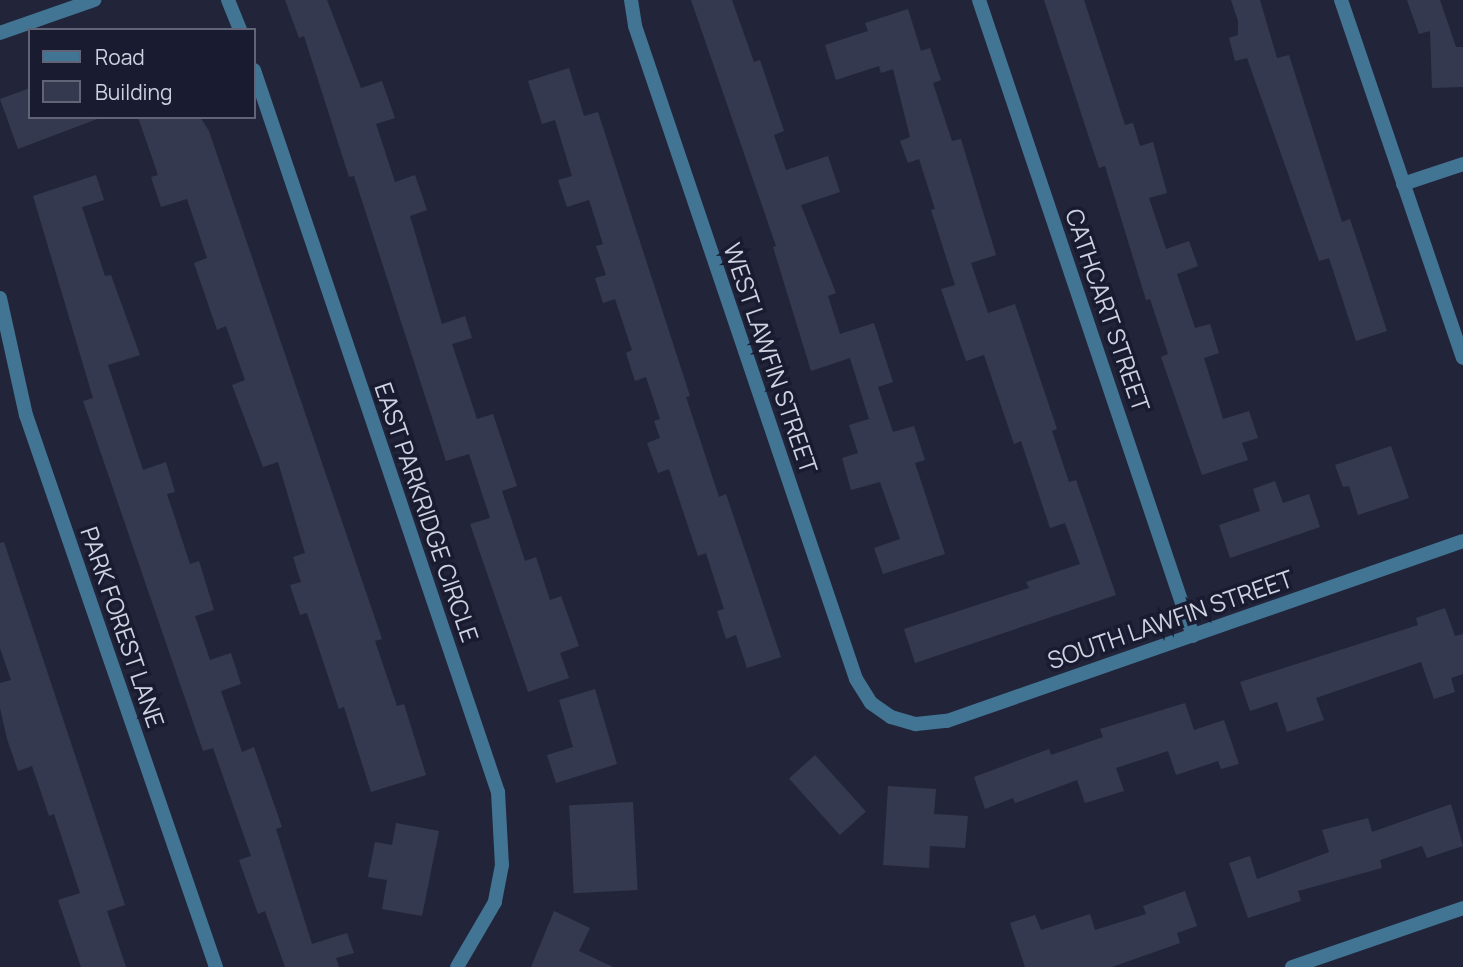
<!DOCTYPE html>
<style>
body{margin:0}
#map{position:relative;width:1463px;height:967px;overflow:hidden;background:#22253a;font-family:Manrope,sans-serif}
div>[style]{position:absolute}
.building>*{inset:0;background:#35394f;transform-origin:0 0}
.minor>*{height:14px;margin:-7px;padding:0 7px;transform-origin:7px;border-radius:7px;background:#427493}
span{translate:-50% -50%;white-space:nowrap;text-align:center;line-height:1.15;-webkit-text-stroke:7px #191c30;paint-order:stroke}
.street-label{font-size:24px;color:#ced1df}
.legend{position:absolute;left:28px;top:28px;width:228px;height:91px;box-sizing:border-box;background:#191c30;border:2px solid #616476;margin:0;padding:9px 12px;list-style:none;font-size:21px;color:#ced1df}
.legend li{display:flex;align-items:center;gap:14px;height:35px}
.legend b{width:35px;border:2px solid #616476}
</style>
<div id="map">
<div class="building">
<div style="clip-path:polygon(285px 0,327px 0,361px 88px,382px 81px,395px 118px,376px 124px,395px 182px,415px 175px,427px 210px,410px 216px,442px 324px,465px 316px,472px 338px,452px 344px,477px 419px,493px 414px,517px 486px,502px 491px,525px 561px,536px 557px,550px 600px,561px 596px,579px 646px,560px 653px,569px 678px,528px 692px,470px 524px,490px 518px,469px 454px,446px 461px,354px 176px,349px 177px,304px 36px,299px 38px)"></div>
<div style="clip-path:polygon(691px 0,732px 0,754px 62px,760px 60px,784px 131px,774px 135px,786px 170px,828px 156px,840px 192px,801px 205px,836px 293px,828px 296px,840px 334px,874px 323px,893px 382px,878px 387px,893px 432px,914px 426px,925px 460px,915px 463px,945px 554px,883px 574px,874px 548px,900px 539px,880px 482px,851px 490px,842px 458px,858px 453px,849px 425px,869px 419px,850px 358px,811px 371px,773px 247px,776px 246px)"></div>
<div style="clip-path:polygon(1044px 0,1084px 0,1125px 125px,1133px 123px,1140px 146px,1153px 142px,1167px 193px,1149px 198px,1166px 249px,1189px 241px,1198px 266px,1177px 274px,1195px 328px,1210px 324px,1219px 353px,1204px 358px,1223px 419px,1249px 411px,1258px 438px,1242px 443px,1248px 460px,1202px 475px,1161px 357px,1168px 354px,1150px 299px,1146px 300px,1105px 166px,1099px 168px)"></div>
<div style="clip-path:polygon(1231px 0,1260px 0,1277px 58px,1289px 55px,1342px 222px,1350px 219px,1387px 331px,1356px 341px,1329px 258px,1319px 261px,1247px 58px,1235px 61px,1229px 38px,1238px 35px,1238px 21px)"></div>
<div style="clip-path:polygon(1407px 0,1440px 0,1456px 47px,1463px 47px,1463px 87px,1432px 88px,1430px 31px,1419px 34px)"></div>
<div style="clip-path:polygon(908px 9px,921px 51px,930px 48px,941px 80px,933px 83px,952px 141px,961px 139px,996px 255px,971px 263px,988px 313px,1015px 304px,1057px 429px,1052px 431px,1069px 482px,1076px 480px,1116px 595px,915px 663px,904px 629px,1029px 588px,1026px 582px,1080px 564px,1065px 523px,1050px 528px,1021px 441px,1014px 444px,984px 355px,966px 361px,941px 289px,955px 285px,931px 210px,935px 209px,919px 159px,908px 163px,900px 141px,910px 137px,893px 69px,881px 73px,879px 66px,836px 80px,825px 45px,868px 31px,865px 23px)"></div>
<div style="clip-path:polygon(569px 68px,584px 116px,598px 112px,690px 396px,686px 397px,719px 497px,726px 494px,781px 657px,747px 668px,736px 635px,726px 639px,717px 611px,724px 609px,706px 553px,698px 556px,669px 469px,658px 473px,647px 443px,660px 438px,654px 421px,660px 419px,646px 377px,635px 381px,626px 353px,632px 350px,615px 299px,603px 303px,595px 278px,606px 275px,596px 246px,603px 244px,589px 200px,567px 207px,558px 180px,572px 176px,555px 120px,542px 124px,528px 81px)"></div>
<div style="clip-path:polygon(30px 88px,30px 117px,97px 119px,18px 149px,0 99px)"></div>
<div style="clip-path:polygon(138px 117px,200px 117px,209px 131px,382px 639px,375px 641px,397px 706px,404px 704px,426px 775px,371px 792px,344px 707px,339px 709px,307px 613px,300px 615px,290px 585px,301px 582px,293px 557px,305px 553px,278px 462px,263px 467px,232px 385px,245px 380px,226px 326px,217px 330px,194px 263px,207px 258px,187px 199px,161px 207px,151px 177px,158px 175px)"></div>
<div style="clip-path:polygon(96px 175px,104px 200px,82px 207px,105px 276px,111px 275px,140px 355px,108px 365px,143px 470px,166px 462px,175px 492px,167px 494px,190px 564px,199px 561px,214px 610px,195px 616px,210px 660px,231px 653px,241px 684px,221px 691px,242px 752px,254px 747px,282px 827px,276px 829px,312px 944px,347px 933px,354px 953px,336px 958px,339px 967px,285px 967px,265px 911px,258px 914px,239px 860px,251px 856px,213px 748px,203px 751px,83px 401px,93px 398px,33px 196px)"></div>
<div style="clip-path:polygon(1391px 446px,1409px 498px,1358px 515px,1349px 486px,1343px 487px,1335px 465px)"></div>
<div style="clip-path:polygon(1275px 481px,1283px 503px,1309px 494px,1320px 527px,1230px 558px,1219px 525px,1260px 511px,1253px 489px)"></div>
<div style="clip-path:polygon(4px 542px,125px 905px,107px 911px,126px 967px,81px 967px,58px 900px,80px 893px,54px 814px,49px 816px,32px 766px,18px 771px,7px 739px,0 708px,0 683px,11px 680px,0 648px,0 543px)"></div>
<div style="clip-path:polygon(1445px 608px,1455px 636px,1463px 634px,1463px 674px,1451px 678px,1455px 692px,1434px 699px,1421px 662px,1316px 698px,1324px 720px,1287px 732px,1277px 702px,1250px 711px,1240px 682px,1418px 625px,1416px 618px)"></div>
<div style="clip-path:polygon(595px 689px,617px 764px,556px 783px,547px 755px,573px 747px,559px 700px)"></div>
<div style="clip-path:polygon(1185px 703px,1194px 730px,1224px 720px,1239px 764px,1221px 769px,1218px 761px,1176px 775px,1168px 751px,1116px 768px,1124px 791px,1085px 803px,1077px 780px,1015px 803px,1013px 798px,985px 809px,974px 777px,1049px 749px,1051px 755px,1103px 737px,1100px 729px)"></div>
<div style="left:815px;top:755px;width:76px;height:35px;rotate:48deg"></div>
<div style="clip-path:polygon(888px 786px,936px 789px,934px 814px,968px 816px,965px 848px,930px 846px,929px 868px,883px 865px)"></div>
<div style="left:633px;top:802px;width:88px;height:64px;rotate:87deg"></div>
<div style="clip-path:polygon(1451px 804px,1463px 846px,1427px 858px,1422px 846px,1380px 860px,1382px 868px,1298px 891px,1301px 901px,1248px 918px,1229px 863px,1250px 856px,1257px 879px,1329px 852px,1322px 830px,1368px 818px,1372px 832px)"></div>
<div style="clip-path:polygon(396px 823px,439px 831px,422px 916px,382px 909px,387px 880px,368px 877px,375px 842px,392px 845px)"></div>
<div style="clip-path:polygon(1185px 891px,1197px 926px,1177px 933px,1180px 943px,1112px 967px,1025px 967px,1010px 923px,1035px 915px,1041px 930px,1090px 914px,1095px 930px,1146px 914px,1143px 906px)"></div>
<div style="clip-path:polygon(554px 911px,590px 928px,579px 951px,613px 967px,531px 967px)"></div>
</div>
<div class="minor">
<div style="left:228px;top:0;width:32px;rotate:68deg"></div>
<div style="left:631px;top:0;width:26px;rotate:81deg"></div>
<div style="left:635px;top:26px;width:689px;rotate:71.3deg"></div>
<div style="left:856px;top:679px;width:28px;rotate:58deg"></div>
<div style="left:871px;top:703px;width:24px;rotate:35deg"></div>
<div style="left:891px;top:717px;width:26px;rotate:16deg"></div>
<div style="left:916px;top:724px;width:31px;rotate:-6deg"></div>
<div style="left:947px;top:721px;width:546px;rotate:-19.23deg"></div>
<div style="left:979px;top:0;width:671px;rotate:71.4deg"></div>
<div style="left:1341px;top:0;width:378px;rotate:71.2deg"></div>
<div style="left:0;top:33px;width:100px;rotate:-19.3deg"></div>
<div style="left:254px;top:70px;width:762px;rotate:71.33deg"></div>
<div style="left:498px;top:792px;width:73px;rotate:86.9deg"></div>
<div style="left:502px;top:865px;width:38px;rotate:101deg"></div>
<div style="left:495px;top:902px;width:75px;rotate:120.3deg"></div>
<div style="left:1403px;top:184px;width:63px;rotate:-18.4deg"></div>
<div style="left:0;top:298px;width:120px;rotate:77.5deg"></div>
<div style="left:26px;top:415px;width:584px;rotate:71.01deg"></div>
<div style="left:1292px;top:967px;width:181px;rotate:-19deg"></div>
</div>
<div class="street-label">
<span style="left:1108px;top:310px;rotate:71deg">CATHCART STREET</span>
<span style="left:771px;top:358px;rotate:71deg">WEST LAWFIN STREET</span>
<span style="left:427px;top:512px;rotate:71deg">EAST PARKRIDGE CIRCLE</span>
<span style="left:1170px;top:619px;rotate:-19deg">SOUTH LAWFIN STREET</span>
<span style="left:123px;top:627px;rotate:71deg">PARK FOREST LANE</span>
</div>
<ul class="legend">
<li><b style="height:9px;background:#427493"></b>Road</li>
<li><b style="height:19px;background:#35394f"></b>Building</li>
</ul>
</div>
